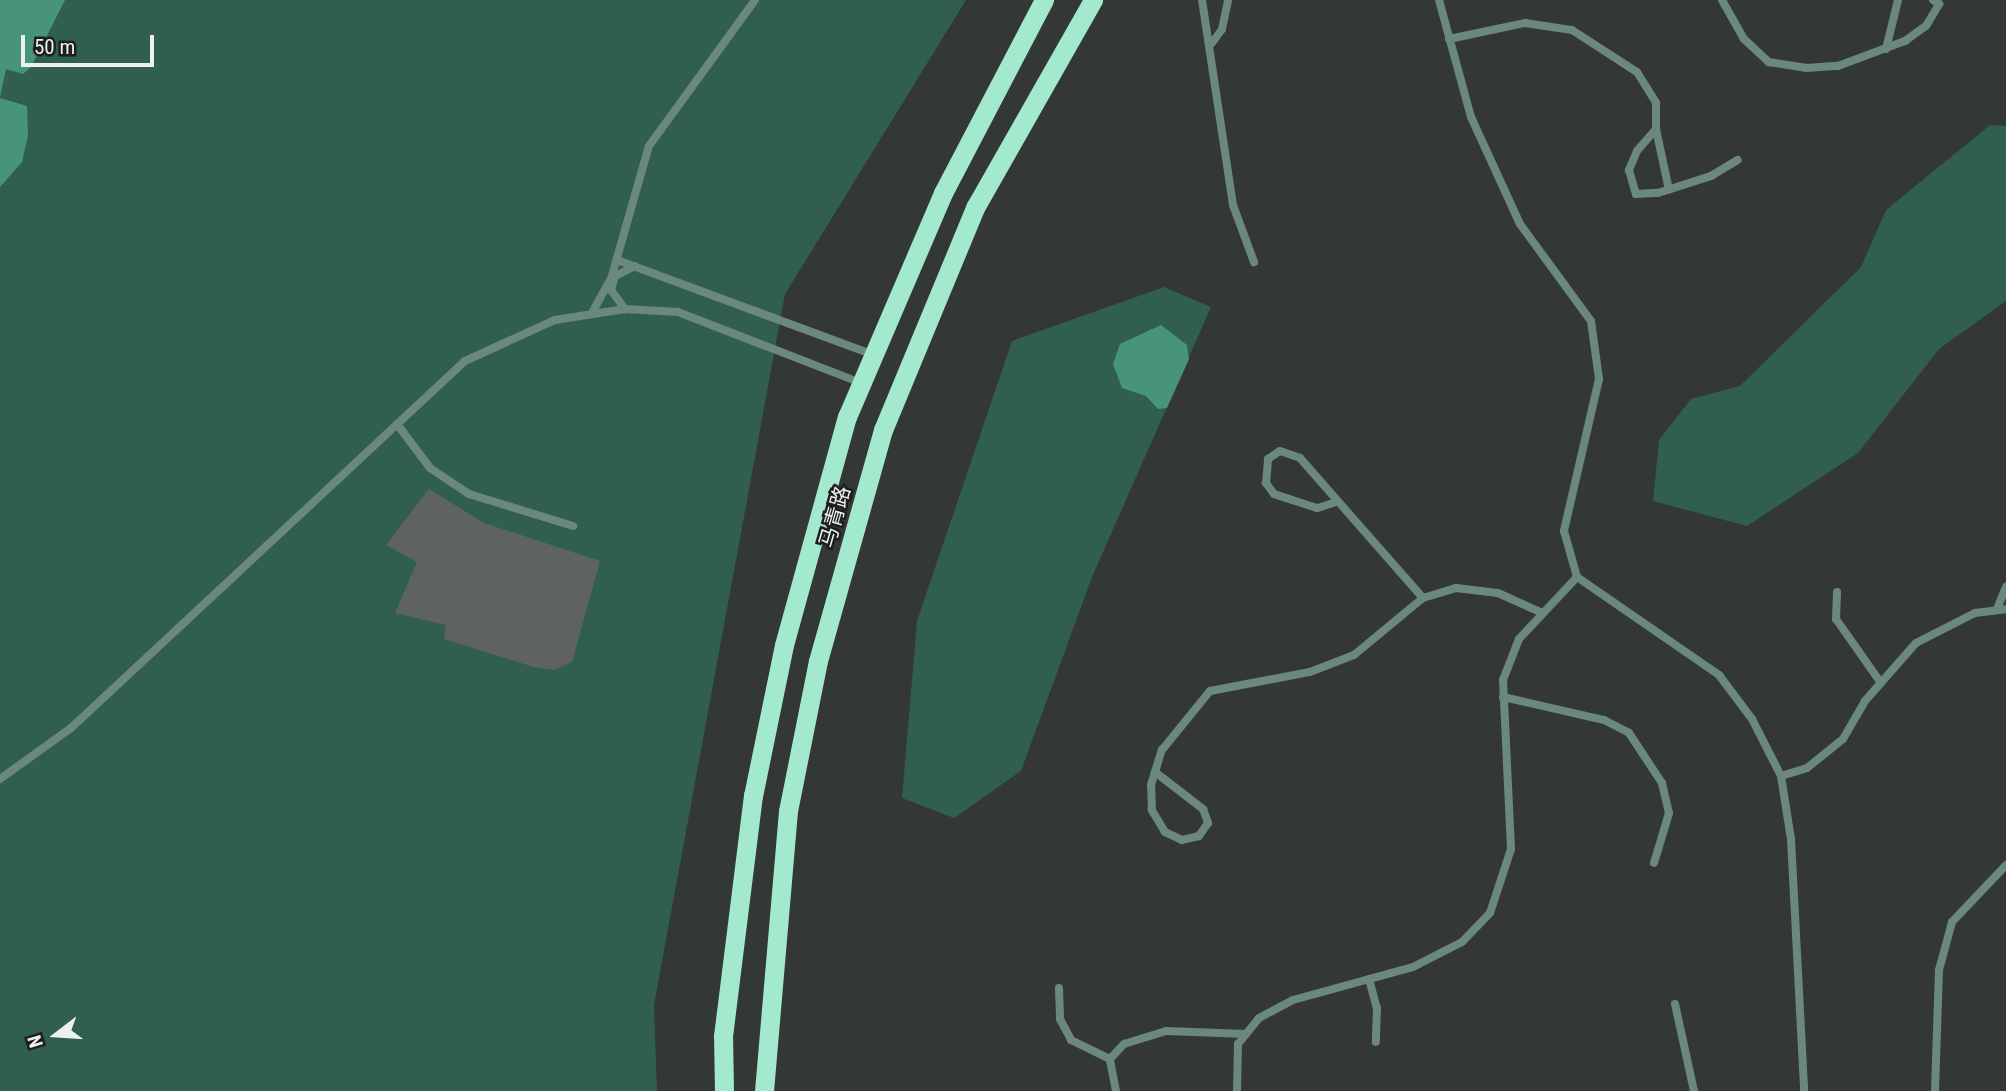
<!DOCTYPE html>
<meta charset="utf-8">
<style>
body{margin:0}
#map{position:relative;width:2006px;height:1091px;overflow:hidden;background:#333836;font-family:"Roboto Condensed","Noto Sans SC",sans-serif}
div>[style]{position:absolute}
.green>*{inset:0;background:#315f4f}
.water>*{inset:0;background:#48947a}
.building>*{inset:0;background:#5e6361}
.service>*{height:8px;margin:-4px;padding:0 4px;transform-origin:4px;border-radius:4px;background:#6a887c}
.trunk>*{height:19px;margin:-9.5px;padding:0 9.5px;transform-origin:9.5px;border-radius:9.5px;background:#a3e9ce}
span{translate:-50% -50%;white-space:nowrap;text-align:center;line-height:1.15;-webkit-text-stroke:5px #1c1f1e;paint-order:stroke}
.street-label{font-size:21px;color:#edf0ef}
.north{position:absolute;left:21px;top:1000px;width:70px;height:70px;-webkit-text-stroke:5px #1c1f1e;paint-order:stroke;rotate:253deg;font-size:19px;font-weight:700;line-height:28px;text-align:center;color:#edf0ef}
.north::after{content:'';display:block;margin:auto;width:24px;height:32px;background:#edf0ef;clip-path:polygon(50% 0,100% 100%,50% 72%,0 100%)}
.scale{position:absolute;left:21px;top:35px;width:133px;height:32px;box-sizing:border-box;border:4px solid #edf0ef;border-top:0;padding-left:9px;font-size:21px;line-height:24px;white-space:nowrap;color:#edf0ef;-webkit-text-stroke:5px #1c1f1e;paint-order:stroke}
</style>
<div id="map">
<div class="green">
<div style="clip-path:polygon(0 0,966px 0,785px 294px,654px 1005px,657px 1091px,0 1091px)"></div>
<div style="clip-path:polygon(1990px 125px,2006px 126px,2006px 301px,1939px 349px,1858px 453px,1747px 526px,1653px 501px,1659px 440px,1691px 399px,1740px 386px,1861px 267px,1886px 210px)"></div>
<div style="clip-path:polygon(1164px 287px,1211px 307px,1092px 577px,1021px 771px,954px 818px,902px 798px,917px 621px,1012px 341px)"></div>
</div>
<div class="water">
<div style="clip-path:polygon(0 0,65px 0,31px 67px,23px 74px,6px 69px,0 97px)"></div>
<div style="clip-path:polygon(0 98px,27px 106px,28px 135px,22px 162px,0 187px)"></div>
<div style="clip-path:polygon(1161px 325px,1187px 345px,1189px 359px,1167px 408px,1158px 409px,1146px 396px,1122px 388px,1113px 364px,1120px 344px)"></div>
</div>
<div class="building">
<div style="clip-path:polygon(429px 489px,484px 523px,600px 561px,572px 662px,554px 670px,534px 667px,444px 639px,446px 625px,395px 613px,417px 562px,386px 545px)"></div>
</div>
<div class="service">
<div style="left:1202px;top:0;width:207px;rotate:81.4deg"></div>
<div style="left:1233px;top:205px;width:61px;rotate:69.8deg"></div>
<div style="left:1439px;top:0;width:121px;rotate:74.7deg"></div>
<div style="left:1471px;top:117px;width:118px;rotate:65.4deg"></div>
<div style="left:1520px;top:224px;width:120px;rotate:53.8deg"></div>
<div style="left:1591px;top:321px;width:59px;rotate:82.1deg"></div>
<div style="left:1599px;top:379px;width:156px;rotate:103deg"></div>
<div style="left:1564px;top:531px;width:48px;rotate:74.2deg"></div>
<div style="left:1577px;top:577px;width:173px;rotate:34.6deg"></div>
<div style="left:1719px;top:675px;width:55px;rotate:53.1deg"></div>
<div style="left:1752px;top:719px;width:64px;rotate:63deg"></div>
<div style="left:1781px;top:776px;width:64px;rotate:81deg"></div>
<div style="left:1791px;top:839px;width:252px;rotate:87deg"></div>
<div style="left:1722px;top:0;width:45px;rotate:60.6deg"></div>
<div style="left:1744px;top:39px;width:34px;rotate:43deg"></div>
<div style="left:1769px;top:62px;width:37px;rotate:9deg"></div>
<div style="left:1806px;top:68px;width:32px;rotate:-4deg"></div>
<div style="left:1838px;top:66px;width:72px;rotate:-20.5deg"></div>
<div style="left:1905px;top:41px;width:26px;rotate:-36deg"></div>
<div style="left:1926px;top:26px;width:26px;rotate:-59deg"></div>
<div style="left:1939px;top:4px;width:7px;rotate:-146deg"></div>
<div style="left:1449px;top:39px;width:78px;rotate:-11.9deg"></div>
<div style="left:1525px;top:23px;width:48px;rotate:8.5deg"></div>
<div style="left:1572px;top:30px;width:77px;rotate:32.9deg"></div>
<div style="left:1637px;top:72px;width:36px;rotate:58deg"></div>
<div style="left:1656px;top:103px;width:26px;rotate:90deg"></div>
<div style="left:1656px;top:129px;width:29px;rotate:131deg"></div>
<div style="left:1637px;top:151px;width:21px;rotate:113deg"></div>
<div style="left:1629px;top:170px;width:25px;rotate:74deg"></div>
<div style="left:1636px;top:194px;width:22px;rotate:-3deg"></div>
<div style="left:1658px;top:193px;width:56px;rotate:-17.8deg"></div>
<div style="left:1711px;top:176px;width:31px;rotate:-31deg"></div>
<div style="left:1212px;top:43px;width:17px;rotate:-54deg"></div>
<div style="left:1222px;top:29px;width:30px;rotate:-78deg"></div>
<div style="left:1886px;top:49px;width:50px;rotate:-76.2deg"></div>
<div style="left:1656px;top:129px;width:62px;rotate:78deg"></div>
<div style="left:617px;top:260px;width:274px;rotate:20.3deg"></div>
<div style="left:635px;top:266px;width:22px;rotate:153deg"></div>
<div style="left:615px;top:276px;width:15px;rotate:106deg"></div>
<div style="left:611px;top:290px;width:24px;rotate:54deg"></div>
<div style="left:625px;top:309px;width:53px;rotate:3.2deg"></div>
<div style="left:678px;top:312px;width:196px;rotate:21.2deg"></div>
<div style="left:593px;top:311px;width:37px;rotate:-61deg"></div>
<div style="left:611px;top:279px;width:138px;rotate:-74.1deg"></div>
<div style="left:649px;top:146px;width:180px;rotate:-54deg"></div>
<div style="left:397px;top:424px;width:55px;rotate:53.1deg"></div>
<div style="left:430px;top:468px;width:47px;rotate:33.7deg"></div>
<div style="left:469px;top:494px;width:109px;rotate:17.1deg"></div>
<div style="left:1336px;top:502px;width:20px;rotate:162deg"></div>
<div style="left:1317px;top:508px;width:45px;rotate:-162deg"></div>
<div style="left:1274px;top:494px;width:14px;rotate:-126deg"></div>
<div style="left:1266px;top:483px;width:24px;rotate:-85deg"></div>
<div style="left:1268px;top:459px;width:14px;rotate:-34deg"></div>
<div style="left:1280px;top:451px;width:21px;rotate:19deg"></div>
<div style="left:1300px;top:458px;width:186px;rotate:48.7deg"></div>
<div style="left:1837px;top:592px;width:27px;rotate:92deg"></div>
<div style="left:1836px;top:619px;width:78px;rotate:54.9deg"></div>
<div style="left:1997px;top:609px;width:24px;rotate:-68deg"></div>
<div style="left:1503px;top:697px;width:104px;rotate:12.8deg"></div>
<div style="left:1604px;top:720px;width:28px;rotate:27deg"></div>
<div style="left:1629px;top:733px;width:60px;rotate:56.6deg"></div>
<div style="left:1662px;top:783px;width:31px;rotate:77deg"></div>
<div style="left:1669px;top:813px;width:52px;rotate:106.7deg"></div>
<div style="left:1155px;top:772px;width:61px;rotate:37.6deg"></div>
<div style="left:1203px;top:809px;width:15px;rotate:70deg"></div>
<div style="left:1208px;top:823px;width:16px;rotate:125deg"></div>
<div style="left:1199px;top:836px;width:17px;rotate:167deg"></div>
<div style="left:1182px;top:840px;width:19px;rotate:-155deg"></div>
<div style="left:1165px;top:832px;width:26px;rotate:-121deg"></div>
<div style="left:1152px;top:810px;width:25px;rotate:-92deg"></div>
<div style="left:1151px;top:785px;width:37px;rotate:-73deg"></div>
<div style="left:1162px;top:750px;width:76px;rotate:-50.9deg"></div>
<div style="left:1210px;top:691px;width:102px;rotate:-10.8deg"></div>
<div style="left:1310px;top:672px;width:47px;rotate:-21.1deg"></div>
<div style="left:1354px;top:655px;width:89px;rotate:-39.6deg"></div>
<div style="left:1423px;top:598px;width:34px;rotate:-17deg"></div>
<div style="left:1456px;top:588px;width:42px;rotate:6.8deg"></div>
<div style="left:1498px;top:593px;width:46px;rotate:24.3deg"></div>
<div style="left:1781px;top:776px;width:27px;rotate:-17deg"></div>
<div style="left:1807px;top:768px;width:46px;rotate:-38.9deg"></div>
<div style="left:1843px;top:739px;width:44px;rotate:-59.9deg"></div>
<div style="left:1865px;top:701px;width:77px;rotate:-48.7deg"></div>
<div style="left:1916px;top:643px;width:66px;rotate:-27deg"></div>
<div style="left:1975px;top:613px;width:31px;rotate:-7deg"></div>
<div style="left:0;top:779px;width:87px;rotate:-35.7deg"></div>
<div style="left:71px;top:728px;width:538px;rotate:-42.97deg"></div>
<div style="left:465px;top:361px;width:99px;rotate:-24.5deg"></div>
<div style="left:555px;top:320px;width:71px;rotate:-8.9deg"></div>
<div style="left:1369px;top:979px;width:30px;rotate:75deg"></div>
<div style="left:1377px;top:1008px;width:34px;rotate:92deg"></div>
<div style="left:1059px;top:988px;width:31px;rotate:88deg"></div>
<div style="left:1060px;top:1019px;width:24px;rotate:62deg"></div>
<div style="left:1071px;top:1040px;width:43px;rotate:26deg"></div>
<div style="left:1675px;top:1004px;width:89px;rotate:77.7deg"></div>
<div style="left:1116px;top:1091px;width:33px;rotate:-101deg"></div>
<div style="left:1110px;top:1059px;width:21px;rotate:-47deg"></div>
<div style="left:1124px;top:1044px;width:44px;rotate:-17.2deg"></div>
<div style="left:1166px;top:1031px;width:80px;rotate:2.1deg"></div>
<div style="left:1237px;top:1091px;width:47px;rotate:-88.8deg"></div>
<div style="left:1238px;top:1044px;width:33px;rotate:-51deg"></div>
<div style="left:1259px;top:1018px;width:38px;rotate:-28deg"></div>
<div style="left:1293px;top:1000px;width:124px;rotate:-15.4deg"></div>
<div style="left:1413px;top:967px;width:55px;rotate:-27deg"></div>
<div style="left:1462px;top:942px;width:40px;rotate:-46deg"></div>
<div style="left:1490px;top:913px;width:67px;rotate:-71.8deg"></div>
<div style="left:1511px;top:849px;width:169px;rotate:-92.7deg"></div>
<div style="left:1503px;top:680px;width:44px;rotate:-68.7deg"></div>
<div style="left:1519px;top:639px;width:85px;rotate:-46.9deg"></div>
<div style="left:1935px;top:1091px;width:121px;rotate:-88.1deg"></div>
<div style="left:1939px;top:970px;width:50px;rotate:-74.8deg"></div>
<div style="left:1952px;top:922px;width:79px;rotate:-46.5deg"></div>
</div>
<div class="trunk">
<div style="left:724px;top:1091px;width:55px;rotate:-91deg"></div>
<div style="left:723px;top:1036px;width:242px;rotate:-82.9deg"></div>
<div style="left:753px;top:796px;width:154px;rotate:-78.4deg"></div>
<div style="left:784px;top:645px;width:237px;rotate:-74.6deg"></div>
<div style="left:847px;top:417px;width:244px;rotate:-66.8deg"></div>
<div style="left:943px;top:193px;width:218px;rotate:-62.4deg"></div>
<div style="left:764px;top:1091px;width:281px;rotate:-85.1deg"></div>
<div style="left:788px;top:811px;width:153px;rotate:-78.7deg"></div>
<div style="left:818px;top:661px;width:240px;rotate:-74.3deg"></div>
<div style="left:883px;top:430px;width:243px;rotate:-67.5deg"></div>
<div style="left:976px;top:206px;width:237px;rotate:-60.4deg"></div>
</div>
<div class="street-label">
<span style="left:835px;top:517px;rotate:-74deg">马青路</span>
</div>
<div class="north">N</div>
<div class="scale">50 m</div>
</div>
